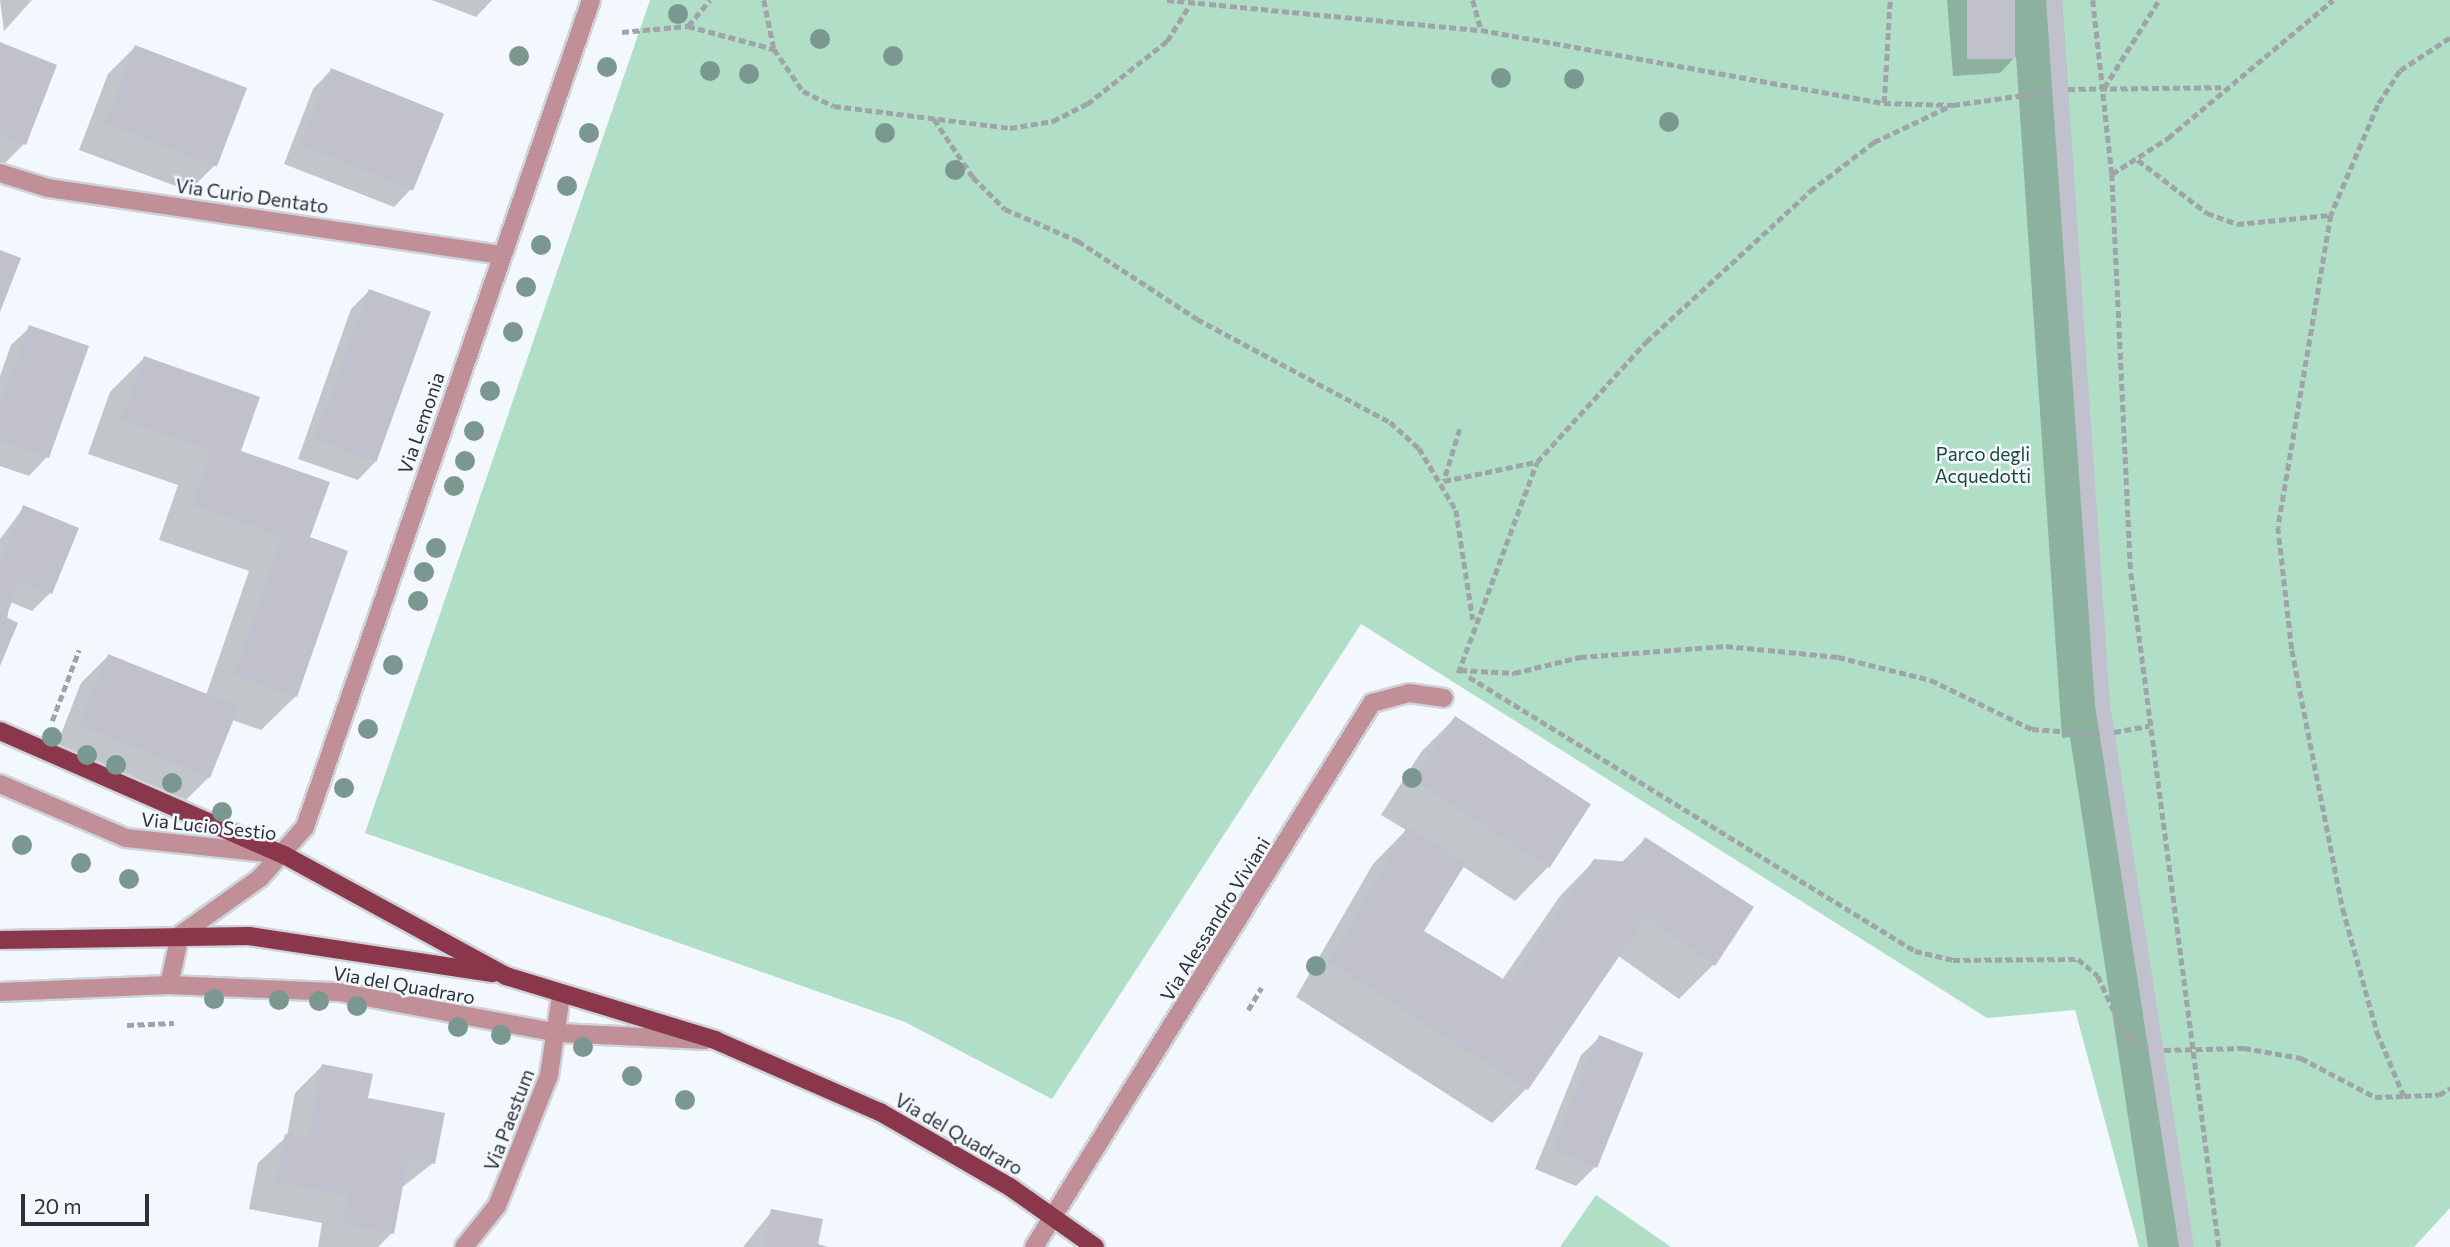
<!DOCTYPE html>
<style>
body{margin:0}
#map{position:relative;width:2450px;height:1247px;overflow:hidden;background:#f2f8fe;font-family:Commissioner,sans-serif}
div>[style]{position:absolute}
.green>*{inset:0;background:#b0dec6}
.shadow>*{inset:0;background:#0003}
.building>*{inset:0;background:#c1c1cd;transform-origin:0 0}
.path>*{height:4.5px;margin-top:-2.25px;transform-origin:0;background:repeating-linear-gradient(90deg,#9fa4a9 0 7px,transparent 0 10.5px)}
.roads{filter:drop-shadow(2px 0 #cfd4da) drop-shadow(-2px 0 #cfd4da) drop-shadow(0 2px #cfd4da) drop-shadow(0 -2px #cfd4da)}
.minor>*{height:18px;margin:-9px;padding:0 9px;transform-origin:9px;border-radius:9px;background:#c18f98}
.major>*{height:18px;margin:-9px;padding:0 9px;transform-origin:9px;border-radius:9px;background:#8a364b}
.trees>*{width:20px;height:20px;margin:-10px;border-radius:50%;background:#7a988f}
span{translate:-50% -50%;white-space:nowrap;text-align:center;line-height:1.15;-webkit-text-stroke:5px #f2f8fe;paint-order:stroke}
.street-label{font-size:19px;color:#2d3034}
.park-label{font-size:19px;color:#184935}
.scale{position:absolute;left:21px;top:1194px;width:128px;height:32px;box-sizing:border-box;border:4px solid #2d3034;border-top:0;padding-left:9px;font-size:21px;line-height:24px;white-space:nowrap;color:#2d3034;-webkit-text-stroke:5px #f2f8fe;paint-order:stroke}
</style>
<div id="map">
<div class="green">
<div style="clip-path:polygon(650px 0,2450px 0,2450px 1208px,2414px 1247px,2139px 1247px,2075px 1010px,1987px 1018px,1361px 624px,1052px 1099px,905px 1022px,365px 833px)"></div>
<div style="clip-path:polygon(1596px 1195px,1671px 1247px,1560px 1247px)"></div>
</div>
<div class="shadow">
<div style="clip-path:polygon(0 0,32px 0,4px 31px)"></div>
<div style="clip-path:polygon(432px 0,492px 0,476px 17px)"></div>
<div style="clip-path:polygon(1947px 0,2062px 0,2108px 703px,2192px 1247px,2148px 1247px,2070px 737px,2062px 738px,2016px 56px,2000px 73px,1953px 76px)"></div>
<div style="clip-path:polygon(0 44px,24px 144px,0 168px)"></div>
<div style="clip-path:polygon(135px 47px,216px 164px,189px 191px,79px 150px,108px 74px)"></div>
<div style="clip-path:polygon(331px 70px,441px 114px,412px 188px,394px 207px,284px 164px,313px 89px)"></div>
<div style="clip-path:polygon(369px 291px,376px 461px,358px 480px,298px 459px,351px 309px)"></div>
<div style="clip-path:polygon(30px 327px,47px 457px,29px 476px,0 466px,0 376px,11px 345px)"></div>
<div style="clip-path:polygon(144px 358px,239px 452px,308px 538px,296px 696px,261px 730px,232px 720px,209px 777px,182px 804px,54px 752px,81px 683px,108px 656px,206px 695px,249px 571px,159px 540px,178px 485px,88px 454px,110px 392px)"></div>
<div style="clip-path:polygon(24px 507px,50px 593px,32px 611px,10px 602px,0 661px,0 539px)"></div>
<div style="clip-path:polygon(1455px 718px,1589px 804px,1549px 866px,1515px 901px,1462px 866px,1422px 931px,1502px 980px,1560px 896px,1594px 861px,1621px 863px,1645px 839px,1752px 907px,1713px 965px,1679px 999px,1617px 955px,1527px 1088px,1492px 1123px,1296px 997px,1373px 864px,1406px 830px,1381px 815px,1421px 752px)"></div>
<div style="clip-path:polygon(1600px 1037px,1595px 1167px,1576px 1186px,1535px 1169px,1581px 1055px)"></div>
<div style="clip-path:polygon(322px 1066px,433px 1163px,400px 1189px,392px 1233px,378px 1247px,318px 1247px,322px 1223px,249px 1209px,258px 1163px,287px 1136px,295px 1093px)"></div>
<div style="clip-path:polygon(772px 1211px,816px 1245px,825px 1247px,743px 1247px)"></div>
</div>
<div class="building">
<div style="left:1967px;top:0;width:48px;height:59px"></div>
<div style="clip-path:polygon(2046px 0,2062px 0,2110px 703px,2194px 1247px,2179px 1247px,2095px 705px)"></div>
<div style="clip-path:polygon(0 42px,57px 65px,26px 145px,0 135px)"></div>
<div style="left:135px;top:45px;width:120px;height:84px;rotate:21deg"></div>
<div style="left:331px;top:68px;width:122px;height:83px;rotate:22deg"></div>
<div style="clip-path:polygon(0 250px,21px 258px,0 312px)"></div>
<div style="left:369px;top:289px;width:66px;height:160px;rotate:20deg"></div>
<div style="clip-path:polygon(29px 325px,89px 346px,49px 458px,0 441px,0 406px)"></div>
<div style="clip-path:polygon(144px 356px,260px 397px,241px 451px,330px 482px,310px 537px,348px 551px,297px 697px,234px 675px,282px 537px,192px 505px,211px 451px,121px 420px)"></div>
<div style="clip-path:polygon(23px 505px,79px 528px,52px 594px,20px 581px,6px 617px,18px 623px,0 666px,0 565px)"></div>
<div style="left:108px;top:654px;width:141px;height:77px;rotate:22deg"></div>
<div style="left:1455px;top:716px;width:162px;height:76px;rotate:33deg"></div>
<div style="clip-path:polygon(1407px 827px,1466px 863px,1424px 931px,1510px 983px,1594px 859px,1631px 862px,1645px 837px,1754px 907px,1715px 966px,1646px 917px,1528px 1090px,1329px 962px)"></div>
<div style="left:1599px;top:1035px;width:48px;height:124px;rotate:22deg"></div>
<div style="clip-path:polygon(322px 1064px,373px 1074px,368px 1098px,445px 1113px,435px 1164px,408px 1159px,394px 1234px,343px 1224px,348px 1196px,275px 1182px,285px 1134px,308px 1138px)"></div>
<div style="clip-path:polygon(771px 1209px,823px 1219px,818px 1244px,828px 1247px,764px 1247px)"></div>
</div>
<div class="path">
<div style="left:764px;top:0;width:50px;rotate:78.5deg"></div>
<div style="left:774px;top:49px;width:51px;rotate:55.4deg"></div>
<div style="left:803px;top:91px;width:34px;rotate:26deg"></div>
<div style="left:834px;top:106px;width:177px;rotate:7.1deg"></div>
<div style="left:1010px;top:128px;width:44px;rotate:-9.2deg"></div>
<div style="left:1053px;top:121px;width:38px;rotate:-27deg"></div>
<div style="left:1087px;top:104px;width:102px;rotate:-38.2deg"></div>
<div style="left:1167px;top:41px;width:41px;rotate:-57.8deg"></div>
<div style="left:1167px;top:0;width:315px;rotate:5.5deg"></div>
<div style="left:1481px;top:30px;width:410px;rotate:10.3deg"></div>
<div style="left:1884px;top:103px;width:69px;rotate:1.7deg"></div>
<div style="left:1953px;top:105px;width:100px;rotate:-8deg"></div>
<div style="left:1473px;top:0;width:31px;rotate:75deg"></div>
<div style="left:2093px;top:0;width:175px;rotate:83.8deg"></div>
<div style="left:2112px;top:174px;width:399px;rotate:87.3deg"></div>
<div style="left:2131px;top:573px;width:680px;rotate:82.56deg"></div>
<div style="left:688px;top:26px;width:89px;rotate:15deg"></div>
<div style="left:622px;top:32px;width:66px;rotate:-5.2deg"></div>
<div style="left:688px;top:26px;width:34px;rotate:-50deg"></div>
<div style="left:2450px;top:38px;width:60px;rotate:146.6deg"></div>
<div style="left:2400px;top:71px;width:40px;rotate:122.9deg"></div>
<div style="left:2378px;top:105px;width:120px;rotate:113.1deg"></div>
<div style="left:2331px;top:215px;width:316px;rotate:99.6deg"></div>
<div style="left:2278px;top:527px;width:124px;rotate:83.5deg"></div>
<div style="left:2292px;top:650px;width:264px;rotate:78.9deg"></div>
<div style="left:2343px;top:909px;width:128px;rotate:74.5deg"></div>
<div style="left:2377px;top:1032px;width:69px;rotate:67.1deg"></div>
<div style="left:2404px;top:1096px;width:35px;rotate:-2deg"></div>
<div style="left:2439px;top:1095px;width:13px;rotate:-32deg"></div>
<div style="left:2104px;top:88px;width:104px;rotate:-58deg"></div>
<div style="left:2068px;top:89px;width:153px;rotate:-0.7deg"></div>
<div style="left:1884px;top:103px;width:103px;rotate:-86.7deg"></div>
<div style="left:934px;top:119px;width:70px;rotate:56.1deg"></div>
<div style="left:973px;top:177px;width:45px;rotate:45deg"></div>
<div style="left:1005px;top:209px;width:80px;rotate:23.7deg"></div>
<div style="left:1078px;top:241px;width:142px;rotate:33.2deg"></div>
<div style="left:1197px;top:319px;width:219px;rotate:28.1deg"></div>
<div style="left:1390px;top:422px;width:39px;rotate:42deg"></div>
<div style="left:1419px;top:448px;width:72px;rotate:59.2deg"></div>
<div style="left:1456px;top:510px;width:111px;rotate:81.2deg"></div>
<div style="left:2138px;top:160px;width:87px;rotate:37.5deg"></div>
<div style="left:2207px;top:213px;width:32px;rotate:20deg"></div>
<div style="left:2237px;top:224px;width:94px;rotate:-5.5deg"></div>
<div style="left:2112px;top:174px;width:67px;rotate:-32.7deg"></div>
<div style="left:2168px;top:138px;width:215px;rotate:-39.9deg"></div>
<div style="left:1460px;top:429px;width:54px;rotate:107.1deg"></div>
<div style="left:1444px;top:481px;width:94px;rotate:-11.7deg"></div>
<div style="left:1460px;top:670px;width:54px;rotate:3.2deg"></div>
<div style="left:1514px;top:673px;width:68px;rotate:-13.6deg"></div>
<div style="left:1580px;top:657px;width:146px;rotate:-4.3deg"></div>
<div style="left:1726px;top:646px;width:113px;rotate:5.6deg"></div>
<div style="left:1838px;top:657px;width:96px;rotate:13.9deg"></div>
<div style="left:1931px;top:680px;width:112px;rotate:25.9deg"></div>
<div style="left:2032px;top:729px;width:68px;rotate:4.2deg"></div>
<div style="left:1458px;top:673px;width:225px;rotate:-69.5deg"></div>
<div style="left:1537px;top:462px;width:162px;rotate:-47.8deg"></div>
<div style="left:1646px;top:342px;width:223px;rotate:-42.6deg"></div>
<div style="left:1810px;top:191px;width:81px;rotate:-37.4deg"></div>
<div style="left:1874px;top:142px;width:84px;rotate:-25.3deg"></div>
<div style="left:1469px;top:677px;width:523px;rotate:31.56deg"></div>
<div style="left:1915px;top:951px;width:39px;rotate:13deg"></div>
<div style="left:1953px;top:960px;width:125px;rotate:-0.5deg"></div>
<div style="left:2078px;top:959px;width:26px;rotate:40deg"></div>
<div style="left:2098px;top:976px;width:65px;rotate:65.4deg"></div>
<div style="left:2125px;top:1035px;width:27px;rotate:31deg"></div>
<div style="left:52px;top:721px;width:76px;rotate:-69.2deg"></div>
<div style="left:2114px;top:732px;width:36px;rotate:-10deg"></div>
<div style="left:1248px;top:1010px;width:26px;rotate:-59deg"></div>
<div style="left:127px;top:1025px;width:47px;rotate:-2.4deg"></div>
<div style="left:2164px;top:1050px;width:80px;rotate:-1.4deg"></div>
<div style="left:2244px;top:1048px;width:58px;rotate:10deg"></div>
<div style="left:2301px;top:1058px;width:84px;rotate:27.8deg"></div>
<div style="left:2375px;top:1097px;width:29px;rotate:-2deg"></div>
</div>
<div class="roads">
<div class="minor">
<div style="left:0;top:173px;width:50px;rotate:17.4deg"></div>
<div style="left:48px;top:188px;width:457px;rotate:8.4deg"></div>
<div style="left:0;top:784px;width:137px;rotate:23.2deg"></div>
<div style="left:126px;top:838px;width:159px;rotate:6.1deg"></div>
<div style="left:169px;top:985px;width:51px;rotate:-77.6deg"></div>
<div style="left:180px;top:935px;width:98px;rotate:-35.5deg"></div>
<div style="left:260px;top:878px;width:68px;rotate:-48.6deg"></div>
<div style="left:305px;top:827px;width:875px;rotate:-70.92deg"></div>
<div style="left:0;top:992px;width:169px;rotate:-2.4deg"></div>
<div style="left:169px;top:985px;width:170px;rotate:2.4deg"></div>
<div style="left:339px;top:992px;width:224px;rotate:10.6deg"></div>
<div style="left:559px;top:1033px;width:147px;rotate:2.7deg"></div>
<div style="left:464px;top:1247px;width:53px;rotate:-51.2deg"></div>
<div style="left:497px;top:1206px;width:141px;rotate:-68.3deg"></div>
<div style="left:549px;top:1075px;width:80px;rotate:-81.4deg"></div>
<div style="left:1034px;top:1247px;width:640px;rotate:-58.15deg"></div>
<div style="left:1372px;top:703px;width:38px;rotate:-15deg"></div>
<div style="left:1409px;top:693px;width:35px;rotate:8deg"></div>
</div>
<div class="major">
<div style="left:0;top:731px;width:310px;rotate:23.6deg"></div>
<div style="left:284px;top:855px;width:253px;rotate:28.6deg"></div>
<div style="left:506px;top:976px;width:219px;rotate:17deg"></div>
<div style="left:715px;top:1040px;width:180px;rotate:23.6deg"></div>
<div style="left:880px;top:1112px;width:150px;rotate:30deg"></div>
<div style="left:1010px;top:1187px;width:104px;rotate:35.2deg"></div>
<div style="left:0;top:940px;width:249px;rotate:-0.9deg"></div>
<div style="left:249px;top:936px;width:246px;rotate:8.7deg"></div>
</div>
</div>
<div class="trees">
<div style="left:678px;top:14px"></div>
<div style="left:820px;top:39px"></div>
<div style="left:519px;top:56px"></div>
<div style="left:893px;top:56px"></div>
<div style="left:607px;top:67px"></div>
<div style="left:710px;top:71px"></div>
<div style="left:749px;top:74px"></div>
<div style="left:1501px;top:78px"></div>
<div style="left:1574px;top:79px"></div>
<div style="left:1669px;top:122px"></div>
<div style="left:589px;top:133px"></div>
<div style="left:885px;top:133px"></div>
<div style="left:955px;top:170px"></div>
<div style="left:567px;top:186px"></div>
<div style="left:541px;top:245px"></div>
<div style="left:526px;top:287px"></div>
<div style="left:513px;top:332px"></div>
<div style="left:490px;top:391px"></div>
<div style="left:474px;top:431px"></div>
<div style="left:465px;top:461px"></div>
<div style="left:454px;top:486px"></div>
<div style="left:436px;top:548px"></div>
<div style="left:424px;top:572px"></div>
<div style="left:418px;top:601px"></div>
<div style="left:393px;top:665px"></div>
<div style="left:368px;top:729px"></div>
<div style="left:52px;top:737px"></div>
<div style="left:87px;top:755px"></div>
<div style="left:116px;top:765px"></div>
<div style="left:1412px;top:778px"></div>
<div style="left:172px;top:783px"></div>
<div style="left:344px;top:788px"></div>
<div style="left:222px;top:812px"></div>
<div style="left:22px;top:845px"></div>
<div style="left:81px;top:863px"></div>
<div style="left:129px;top:879px"></div>
<div style="left:1316px;top:966px"></div>
<div style="left:214px;top:999px"></div>
<div style="left:279px;top:1000px"></div>
<div style="left:319px;top:1001px"></div>
<div style="left:357px;top:1006px"></div>
<div style="left:458px;top:1027px"></div>
<div style="left:501px;top:1035px"></div>
<div style="left:583px;top:1047px"></div>
<div style="left:632px;top:1076px"></div>
<div style="left:685px;top:1100px"></div>
</div>
<div class="street-label">
<span style="left:252px;top:196px;rotate:8deg">Via Curio Dentato</span>
<span style="left:421px;top:423px;rotate:-71deg">Via Lemonia</span>
<span style="left:209px;top:826px;rotate:6deg">Via Lucio Sestio</span>
<span style="left:1215px;top:919px;rotate:-58deg">Via Alessandro Viviani</span>
<span style="left:404px;top:985px;rotate:10deg">Via del Quadraro</span>
<span style="left:509px;top:1120px;rotate:-69deg">Via Paestum</span>
<span style="left:959px;top:1134px;rotate:30deg">Via del Quadraro</span>
</div>
<div class="park-label">
<span style="left:1983px;top:465px">Parco degli<br>Acquedotti</span>
</div>
<div class="scale">20 m</div>
</div>
